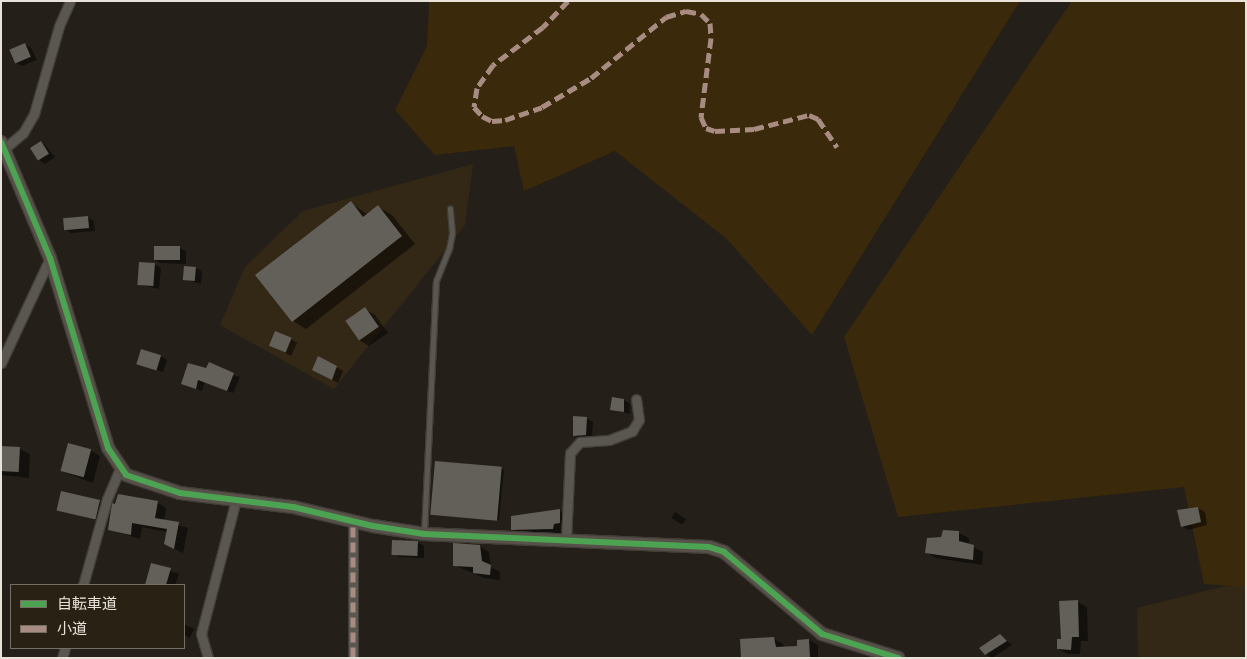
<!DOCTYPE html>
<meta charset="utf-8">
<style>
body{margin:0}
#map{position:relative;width:1247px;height:659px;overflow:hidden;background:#242019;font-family:"Source Sans 3","Noto Sans JP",sans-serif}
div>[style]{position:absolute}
.built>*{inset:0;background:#332716}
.green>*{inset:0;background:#3a290a}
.shadow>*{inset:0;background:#0007;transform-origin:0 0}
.building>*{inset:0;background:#635f59;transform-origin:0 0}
.roads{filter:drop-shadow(1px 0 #413d38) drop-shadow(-1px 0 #413d38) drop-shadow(0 1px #413d38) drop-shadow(0 -1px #413d38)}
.lane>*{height:4.5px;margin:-2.25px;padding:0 2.25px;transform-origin:2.25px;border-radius:2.25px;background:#5a5650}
.street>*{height:9px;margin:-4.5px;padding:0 4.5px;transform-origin:4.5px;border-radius:4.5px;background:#5a5650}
.secondary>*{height:12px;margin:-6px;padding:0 6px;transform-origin:6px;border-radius:6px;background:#575149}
.quiet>*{height:5px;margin-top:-2.5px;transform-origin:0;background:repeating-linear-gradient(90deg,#a88b81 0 10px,transparent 0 15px)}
.cycleway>*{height:6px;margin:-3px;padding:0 3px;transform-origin:3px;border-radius:3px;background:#4ca352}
span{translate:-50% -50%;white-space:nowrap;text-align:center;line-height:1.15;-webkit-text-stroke:5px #292114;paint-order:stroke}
.frame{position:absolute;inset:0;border:2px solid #e8e2da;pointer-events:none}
.legend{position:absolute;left:10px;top:584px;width:175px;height:65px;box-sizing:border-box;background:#292114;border:1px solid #756e63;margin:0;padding:6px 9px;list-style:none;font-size:15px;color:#e8e2da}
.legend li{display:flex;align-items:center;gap:10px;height:25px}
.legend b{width:25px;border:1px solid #756e63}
</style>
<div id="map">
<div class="built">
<div style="clip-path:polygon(473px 164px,465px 225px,334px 389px,220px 325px,245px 267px,303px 211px)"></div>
<div style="clip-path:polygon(1242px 582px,1246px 583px,1246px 658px,1138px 658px,1137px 608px)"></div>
</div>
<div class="green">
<div style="clip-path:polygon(429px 1px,1020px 1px,812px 335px,727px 239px,615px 151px,524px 191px,514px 146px,435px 155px,395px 110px,427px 46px)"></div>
<div style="clip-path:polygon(1072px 1px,1246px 1px,1246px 587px,1204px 584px,1184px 487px,898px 517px,844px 337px)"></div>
</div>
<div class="shadow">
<div style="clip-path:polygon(25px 44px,31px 48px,37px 60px,22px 66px,16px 63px)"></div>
<div style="clip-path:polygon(42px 142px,55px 157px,45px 164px,39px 160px)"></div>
<div style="clip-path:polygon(351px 203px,368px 215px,378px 207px,392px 215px,415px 244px,306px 329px,293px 321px)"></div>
<div style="clip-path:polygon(87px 217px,94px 221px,95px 231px,71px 233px,65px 229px)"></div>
<div style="clip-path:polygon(180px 248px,186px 251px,186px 264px,161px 263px,154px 260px)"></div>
<div style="clip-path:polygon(154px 264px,161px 268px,159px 289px,138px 284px)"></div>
<div style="clip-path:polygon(196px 268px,202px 272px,201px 284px,184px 279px)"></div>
<div style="clip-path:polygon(365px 309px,375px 315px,388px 333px,369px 346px,359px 340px)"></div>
<div style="clip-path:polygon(291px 339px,297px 343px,291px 356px,270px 344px)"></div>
<div style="clip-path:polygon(161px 356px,167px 360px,163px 372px,138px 363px)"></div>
<div style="clip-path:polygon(189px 364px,240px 377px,233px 393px,205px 382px,202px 391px,183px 384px)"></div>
<div style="clip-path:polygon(336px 367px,343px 371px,338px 383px,320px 373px)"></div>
<div style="clip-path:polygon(624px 400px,630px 404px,630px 414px,612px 409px)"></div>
<div style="clip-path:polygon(586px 418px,593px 422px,592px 438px,580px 439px,574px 435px)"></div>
<div style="clip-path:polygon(1px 447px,20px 449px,30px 454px,29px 478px,1px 475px)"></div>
<div style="clip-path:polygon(90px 450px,100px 456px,93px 483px,61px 471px)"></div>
<div style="clip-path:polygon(501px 468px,504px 470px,499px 520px,432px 515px)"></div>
<div style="left:62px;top:492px;width:50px;height:17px;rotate:17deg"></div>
<div style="clip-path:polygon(157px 502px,166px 508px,164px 521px,188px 528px,183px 553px,165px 544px,167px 532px,142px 527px,140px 539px,109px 529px)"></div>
<div style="clip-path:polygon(1198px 508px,1205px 512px,1207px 525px,1188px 530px,1182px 526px)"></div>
<div style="clip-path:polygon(560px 511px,570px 516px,563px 534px,522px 535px,513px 529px)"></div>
<div style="left:675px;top:512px;width:13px;height:7px;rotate:32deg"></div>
<div style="clip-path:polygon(959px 533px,969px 538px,969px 545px,983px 552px,982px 565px,936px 558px,926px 552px,942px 539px)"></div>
<div style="clip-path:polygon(417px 542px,424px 546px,424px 558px,399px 557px,393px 554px)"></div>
<div style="clip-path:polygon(479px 546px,489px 552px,491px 567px,500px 572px,500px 580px,484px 578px,454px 565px)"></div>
<div style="clip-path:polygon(152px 564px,179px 574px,175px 585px,146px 585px)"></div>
<div style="clip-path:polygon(1078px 602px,1087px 607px,1088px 641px,1081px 641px,1080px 654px,1068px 654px,1058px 649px)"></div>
<div style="clip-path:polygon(184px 624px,194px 629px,190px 638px,184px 635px)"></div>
<div style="clip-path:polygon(1000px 635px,1012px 645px,992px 658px,986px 654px)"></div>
<div style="clip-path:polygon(774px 639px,783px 644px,784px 648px,798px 648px,809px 640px,818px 645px,818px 658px,742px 658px)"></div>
</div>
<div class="building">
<div style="left:25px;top:43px;width:15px;height:17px;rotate:67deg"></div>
<div style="left:41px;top:141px;width:15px;height:13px;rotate:58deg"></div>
<div style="clip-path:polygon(351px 201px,363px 217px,378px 205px,402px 236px,292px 322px,255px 275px)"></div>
<div style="left:88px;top:216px;width:12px;height:25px;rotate:85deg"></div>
<div style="left:154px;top:246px;width:26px;height:14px"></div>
<div style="left:139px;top:262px;width:16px;height:23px;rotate:4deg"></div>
<div style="left:184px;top:266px;width:12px;height:14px;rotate:5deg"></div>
<div style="left:365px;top:307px;width:24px;height:24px;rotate:55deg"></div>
<div style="left:275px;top:331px;width:18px;height:16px;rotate:22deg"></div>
<div style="left:141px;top:349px;width:21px;height:16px;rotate:17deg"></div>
<div style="clip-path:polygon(318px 356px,337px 366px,332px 380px,312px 370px)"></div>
<div style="clip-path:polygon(209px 362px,234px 373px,227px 391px,198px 380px,196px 389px,181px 384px,188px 363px,206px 368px)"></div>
<div style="clip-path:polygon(612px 397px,624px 399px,624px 412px,610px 410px)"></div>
<div style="clip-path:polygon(573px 416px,587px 417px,586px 435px,573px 436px)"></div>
<div style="left:68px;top:443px;width:24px;height:29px;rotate:15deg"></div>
<div style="left:1px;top:446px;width:19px;height:25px;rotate:3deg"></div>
<div style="left:435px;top:461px;width:67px;height:54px;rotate:5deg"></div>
<div style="left:61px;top:491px;width:40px;height:20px;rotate:13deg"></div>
<div style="clip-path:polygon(118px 494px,158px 501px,155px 518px,179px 522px,174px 549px,164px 544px,167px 529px,132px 523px,131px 535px,108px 530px,112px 503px,115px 504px)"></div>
<div style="clip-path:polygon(1198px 507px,1201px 522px,1181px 527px,1177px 510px)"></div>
<div style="clip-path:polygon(560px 509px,560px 523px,554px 524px,553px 529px,511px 530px,511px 516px)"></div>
<div style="clip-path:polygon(943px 530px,959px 531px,959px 541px,974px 545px,973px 560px,925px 553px,927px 538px,941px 537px)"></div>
<div style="left:392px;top:540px;width:26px;height:15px;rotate:2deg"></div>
<div style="clip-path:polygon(453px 543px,480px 545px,482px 561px,491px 565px,490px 575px,473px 573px,473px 567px,453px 566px)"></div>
<div style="clip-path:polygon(151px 563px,171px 568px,166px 585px,145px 585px)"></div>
<div style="clip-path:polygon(1078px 600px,1079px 637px,1072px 637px,1071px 650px,1057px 649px,1057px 639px,1061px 639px,1059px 601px)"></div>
<div style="clip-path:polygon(1000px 634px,1007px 641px,985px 655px,979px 648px)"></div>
<div style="clip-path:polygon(774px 637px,776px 647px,797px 646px,797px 640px,809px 639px,810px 658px,741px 658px,740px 639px)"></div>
</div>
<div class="roads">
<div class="lane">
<div style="left:424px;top:533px;width:252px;rotate:-87.3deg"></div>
<div style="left:436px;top:281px;width:35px;rotate:-68deg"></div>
<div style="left:449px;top:249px;width:16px;rotate:-79deg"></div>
<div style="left:452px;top:233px;width:24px;rotate:-95deg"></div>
</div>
<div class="street">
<div style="left:5px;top:148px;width:23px;rotate:-40deg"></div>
<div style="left:23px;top:133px;width:22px;rotate:-60deg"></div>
<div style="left:34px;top:114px;width:91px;rotate:-74.1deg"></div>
<div style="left:59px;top:26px;width:27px;rotate:-66deg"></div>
<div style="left:1px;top:363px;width:116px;rotate:-65deg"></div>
<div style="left:566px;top:541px;width:88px;rotate:-87.4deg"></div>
<div style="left:570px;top:453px;width:15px;rotate:-48deg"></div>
<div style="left:580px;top:442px;width:29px;rotate:-4deg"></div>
<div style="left:609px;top:440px;width:25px;rotate:-21deg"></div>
<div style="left:632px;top:431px;width:13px;rotate:-58deg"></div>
<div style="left:639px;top:420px;width:21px;rotate:-98deg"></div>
<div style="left:83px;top:585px;width:89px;rotate:-74.4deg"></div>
<div style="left:107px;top:499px;width:34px;rotate:-67deg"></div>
<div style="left:353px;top:657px;width:135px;rotate:-90deg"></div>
<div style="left:62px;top:658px;width:10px;rotate:-73deg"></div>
<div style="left:208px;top:658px;width:25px;rotate:-106deg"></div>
<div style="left:201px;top:634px;width:138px;rotate:-75.4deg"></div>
</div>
<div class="secondary">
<div style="left:1px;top:142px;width:126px;rotate:67.1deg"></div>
<div style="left:50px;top:258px;width:199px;rotate:73deg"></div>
<div style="left:108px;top:448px;width:32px;rotate:56deg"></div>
<div style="left:126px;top:475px;width:57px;rotate:18.4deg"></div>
<div style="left:180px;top:493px;width:114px;rotate:7.1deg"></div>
<div style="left:293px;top:507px;width:82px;rotate:13.4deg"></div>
<div style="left:373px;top:526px;width:52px;rotate:8.9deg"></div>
<div style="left:424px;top:534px;width:285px;rotate:2.6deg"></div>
<div style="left:709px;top:547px;width:16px;rotate:18deg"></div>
<div style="left:724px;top:552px;width:128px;rotate:39.9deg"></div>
<div style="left:822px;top:634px;width:80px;rotate:17.5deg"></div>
</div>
</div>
<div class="quiet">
<div style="left:568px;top:1px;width:36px;rotate:134deg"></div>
<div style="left:543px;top:27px;width:63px;rotate:142.8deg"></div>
<div style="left:493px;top:65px;width:28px;rotate:125deg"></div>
<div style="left:477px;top:88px;width:19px;rotate:99deg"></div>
<div style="left:474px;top:107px;width:12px;rotate:48deg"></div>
<div style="left:482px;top:116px;width:11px;rotate:27deg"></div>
<div style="left:492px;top:121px;width:13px;rotate:-4deg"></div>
<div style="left:505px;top:120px;width:39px;rotate:-19deg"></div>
<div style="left:542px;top:107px;width:57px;rotate:-30.6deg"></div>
<div style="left:591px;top:78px;width:97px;rotate:-39.1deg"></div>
<div style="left:666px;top:17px;width:21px;rotate:-17deg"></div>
<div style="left:686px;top:11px;width:15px;rotate:11deg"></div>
<div style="left:701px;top:14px;width:13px;rotate:45deg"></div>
<div style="left:710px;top:23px;width:15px;rotate:86deg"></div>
<div style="left:711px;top:38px;width:80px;rotate:97.2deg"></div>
<div style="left:701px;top:117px;width:12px;rotate:66deg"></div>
<div style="left:706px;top:128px;width:9px;rotate:18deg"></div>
<div style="left:715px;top:131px;width:39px;rotate:-3deg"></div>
<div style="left:754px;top:129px;width:57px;rotate:-14.3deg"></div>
<div style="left:809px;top:115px;width:10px;rotate:24deg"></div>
<div style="left:818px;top:119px;width:34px;rotate:56deg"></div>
<div style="left:353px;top:657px;width:135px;rotate:-90deg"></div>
</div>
<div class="cycleway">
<div style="left:1px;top:142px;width:126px;rotate:67.1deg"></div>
<div style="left:50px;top:258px;width:199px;rotate:73deg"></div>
<div style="left:108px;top:448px;width:32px;rotate:56deg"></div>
<div style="left:126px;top:475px;width:57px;rotate:18.4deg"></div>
<div style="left:180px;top:493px;width:114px;rotate:7.1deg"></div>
<div style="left:293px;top:507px;width:82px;rotate:13.4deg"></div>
<div style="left:373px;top:526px;width:52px;rotate:8.9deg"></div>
<div style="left:424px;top:534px;width:285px;rotate:2.6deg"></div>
<div style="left:709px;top:547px;width:16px;rotate:18deg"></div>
<div style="left:724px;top:552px;width:128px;rotate:39.9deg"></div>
<div style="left:822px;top:634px;width:80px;rotate:17.5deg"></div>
</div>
<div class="frame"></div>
<ul class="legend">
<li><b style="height:6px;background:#4ca352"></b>自転車道</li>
<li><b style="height:6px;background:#a88b81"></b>小道</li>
</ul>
</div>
